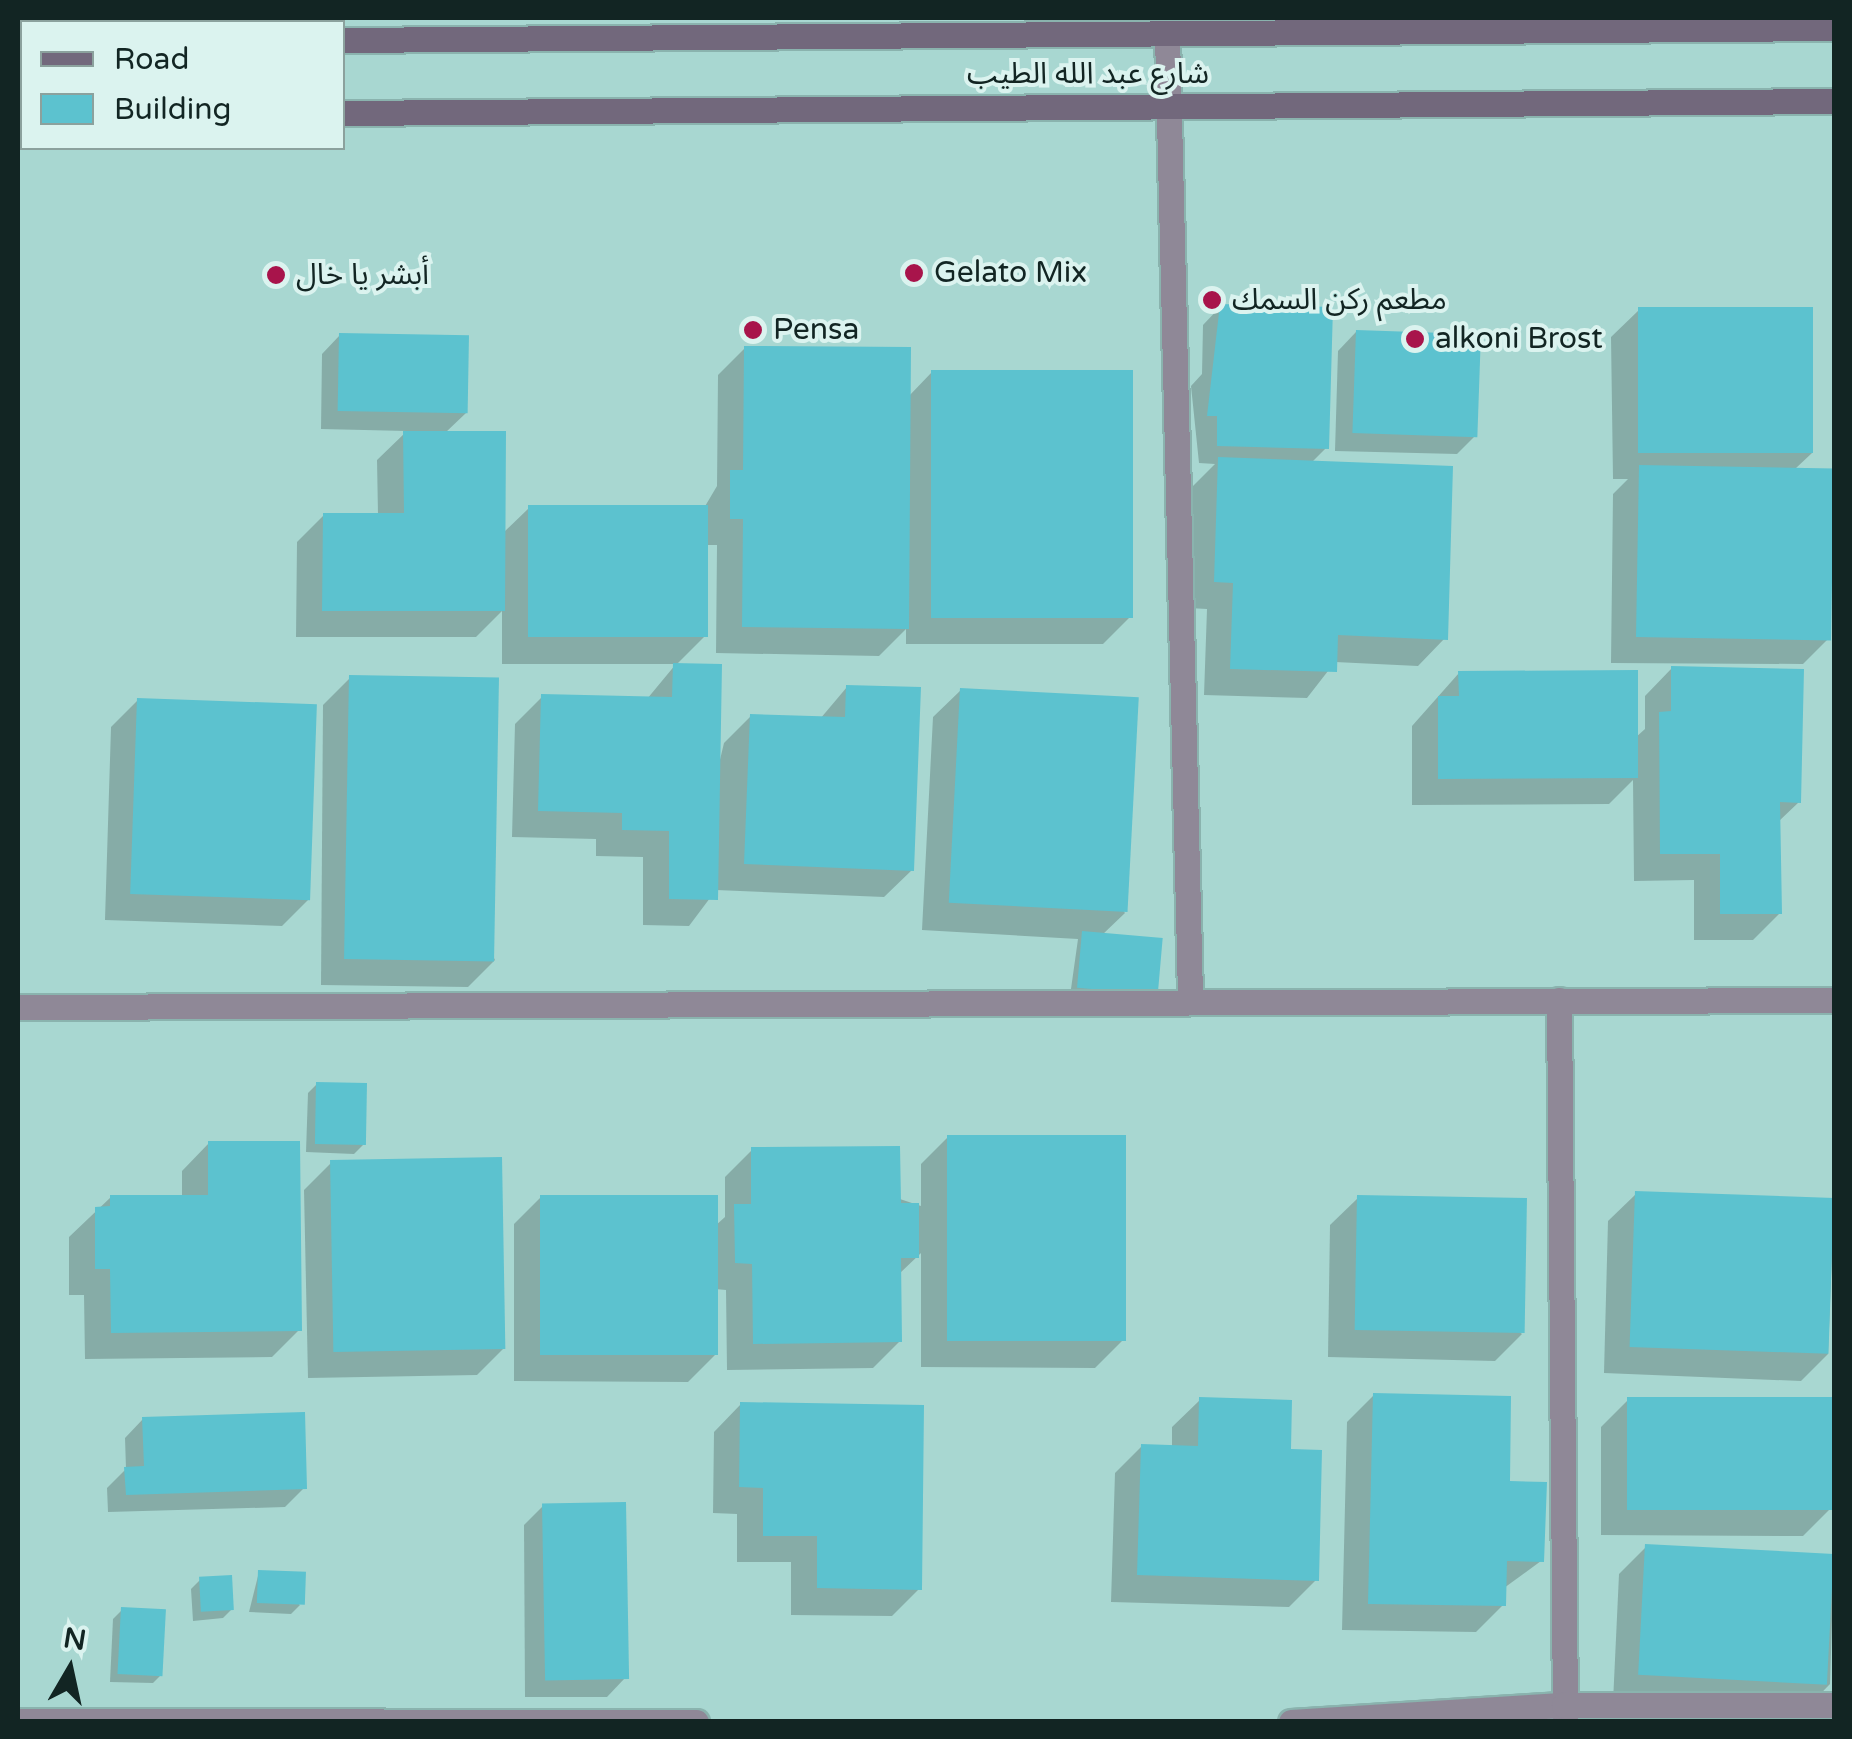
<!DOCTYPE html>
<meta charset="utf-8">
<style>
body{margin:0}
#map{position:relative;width:1852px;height:1739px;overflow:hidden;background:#a8d7d1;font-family:"Varela Round","Noto Sans Arabic",sans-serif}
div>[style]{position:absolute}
.shadow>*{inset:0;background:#0003}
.building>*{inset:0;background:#5cc2cf;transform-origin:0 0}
.roads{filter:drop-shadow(2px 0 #8ab3ae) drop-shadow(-2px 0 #8ab3ae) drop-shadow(0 2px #8ab3ae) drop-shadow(0 -2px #8ab3ae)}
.minor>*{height:25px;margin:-12.5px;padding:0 12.5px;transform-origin:12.5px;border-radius:12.5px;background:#8f8897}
.secondary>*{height:25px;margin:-12.5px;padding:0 12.5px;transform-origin:12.5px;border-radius:12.5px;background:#72687c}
.dots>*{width:28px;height:28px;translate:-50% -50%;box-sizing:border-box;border:5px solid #dbf3ef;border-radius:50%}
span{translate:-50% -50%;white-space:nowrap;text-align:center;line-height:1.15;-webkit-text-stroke:8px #dbf3ef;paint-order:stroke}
.street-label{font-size:30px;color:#122523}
.poi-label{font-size:30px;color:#122523}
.left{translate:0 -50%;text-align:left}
.frame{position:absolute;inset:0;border:20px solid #122523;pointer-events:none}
.legend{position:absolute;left:20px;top:20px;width:325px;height:130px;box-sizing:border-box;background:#dbf3ef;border:2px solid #8ba19d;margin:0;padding:12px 18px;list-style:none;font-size:30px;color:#122523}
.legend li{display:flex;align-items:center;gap:20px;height:50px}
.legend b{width:50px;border:2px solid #8ba19d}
.north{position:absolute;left:20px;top:1619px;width:100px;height:100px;-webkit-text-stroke:8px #dbf3ef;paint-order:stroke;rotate:9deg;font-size:28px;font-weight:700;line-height:40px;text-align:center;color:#122523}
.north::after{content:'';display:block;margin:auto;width:35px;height:45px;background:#122523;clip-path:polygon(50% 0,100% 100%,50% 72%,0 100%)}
</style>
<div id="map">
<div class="shadow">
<div style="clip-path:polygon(1221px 306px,1326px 448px,1311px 463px,1445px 638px,1418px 666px,1335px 662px,1307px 698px,1204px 695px,1207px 609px,1188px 608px,1192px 487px,1215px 464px,1199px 463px,1191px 386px,1202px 374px,1203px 325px)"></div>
<div style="clip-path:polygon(1639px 310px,1812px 453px,1795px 469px,1830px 637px,1803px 664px,1611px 663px,1613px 494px,1628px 479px,1613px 479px,1611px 337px)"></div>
<div style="clip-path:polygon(1356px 332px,1475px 436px,1457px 454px,1335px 451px,1338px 351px)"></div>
<div style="clip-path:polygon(340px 335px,466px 413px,445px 433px,503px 533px,529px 508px,704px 508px,717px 486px,718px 375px,745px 348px,908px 397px,932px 372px,1130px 617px,1103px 644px,906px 644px,906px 629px,879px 656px,716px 653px,717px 545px,705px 545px,705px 636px,676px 665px,718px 768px,724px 743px,751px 716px,820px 719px,847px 687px,912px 870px,884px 897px,716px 890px,689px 926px,643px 925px,643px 857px,596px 856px,596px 839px,512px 837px,515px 724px,542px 697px,647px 699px,676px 664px,502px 664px,502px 611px,476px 637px,296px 637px,297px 542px,324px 515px,378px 515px,377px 460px,407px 431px,321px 429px,322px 354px)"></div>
<div style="clip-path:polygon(1672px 668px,1799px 802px,1778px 822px,1780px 913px,1753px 940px,1694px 940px,1694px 880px,1634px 881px,1633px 780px,1609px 804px,1412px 805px,1412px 726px,1459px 673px,1635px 738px,1645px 729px,1645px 696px)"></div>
<div style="clip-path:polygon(350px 678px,495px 960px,468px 987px,321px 985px,323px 705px)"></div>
<div style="clip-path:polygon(961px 690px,1125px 913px,1102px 935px,1156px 993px,1070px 996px,1078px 939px,922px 930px,933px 717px)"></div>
<div style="clip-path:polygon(138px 700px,309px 899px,282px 926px,105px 920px,111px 727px)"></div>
<div style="clip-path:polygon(317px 1084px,363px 1145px,354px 1154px,306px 1152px,308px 1093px)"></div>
<div style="clip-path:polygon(948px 1137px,1122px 1341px,1095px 1368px,921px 1367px,921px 1253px,899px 1274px,900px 1341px,873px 1368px,727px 1370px,726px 1290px,715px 1289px,715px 1355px,688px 1382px,514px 1381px,514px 1224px,541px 1197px,715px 1226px,725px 1217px,725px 1177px,752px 1150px,921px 1206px,921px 1164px)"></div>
<div style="clip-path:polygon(209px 1143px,299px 1330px,272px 1357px,85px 1359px,84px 1295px,69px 1295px,69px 1237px,111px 1197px,182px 1197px,182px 1171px)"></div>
<div style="clip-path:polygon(331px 1163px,504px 1348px,477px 1375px,308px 1378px,304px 1190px)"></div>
<div style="clip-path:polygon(1636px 1194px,1834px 1202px,1828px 1354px,1801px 1381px,1604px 1373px,1608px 1221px)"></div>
<div style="clip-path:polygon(1358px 1198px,1522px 1334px,1495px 1361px,1328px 1357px,1330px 1225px)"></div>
<div style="clip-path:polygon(1374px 1395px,1508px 1483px,1541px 1561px,1504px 1588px,1503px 1605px,1476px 1632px,1342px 1630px,1347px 1422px)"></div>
<div style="clip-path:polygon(1200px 1400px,1288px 1452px,1316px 1580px,1289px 1607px,1111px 1602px,1115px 1473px,1142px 1446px,1172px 1447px,1172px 1427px)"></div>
<div style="clip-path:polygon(1628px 1400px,1830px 1509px,1803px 1536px,1601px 1535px,1601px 1427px)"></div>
<div style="clip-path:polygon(741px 1404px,919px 1589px,892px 1616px,791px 1615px,791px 1562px,737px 1562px,737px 1514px,713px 1513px,714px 1432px)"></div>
<div style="clip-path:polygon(143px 1419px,304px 1488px,285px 1507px,108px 1512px,107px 1488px,126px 1469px,125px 1438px)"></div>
<div style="clip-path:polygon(543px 1506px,625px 1678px,607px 1697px,525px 1697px,524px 1525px)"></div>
<div style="clip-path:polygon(1646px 1547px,1834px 1557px,1830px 1684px,1803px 1712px,1613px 1702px,1619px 1574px)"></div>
<div style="clip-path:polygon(259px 1572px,300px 1605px,291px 1614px,249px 1612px)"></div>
<div style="clip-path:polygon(200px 1580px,232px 1609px,223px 1618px,193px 1621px,191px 1589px)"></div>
<div style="clip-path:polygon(122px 1610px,162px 1674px,153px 1683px,110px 1682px,113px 1619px)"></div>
</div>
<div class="building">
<div style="clip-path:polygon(1220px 304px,1333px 307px,1329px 449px,1217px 446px,1217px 416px,1207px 416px)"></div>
<div style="left:1638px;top:307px;width:175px;height:146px"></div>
<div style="left:1356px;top:330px;width:125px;height:103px;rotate:2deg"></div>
<div style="left:339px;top:333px;width:130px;height:78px;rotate:1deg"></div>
<div style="clip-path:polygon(744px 346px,911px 347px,909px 629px,742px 627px,743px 519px,730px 519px,730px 470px,743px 470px)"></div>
<div style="left:931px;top:370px;width:202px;height:248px"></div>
<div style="clip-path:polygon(403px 431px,506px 431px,505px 611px,322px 611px,323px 513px,404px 513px)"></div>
<div style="clip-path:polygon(1218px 457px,1453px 466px,1448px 640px,1338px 635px,1337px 672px,1230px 669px,1233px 583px,1214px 582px)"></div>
<div style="left:1639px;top:465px;width:195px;height:172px;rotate:1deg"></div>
<div style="left:528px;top:505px;width:180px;height:132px"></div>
<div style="clip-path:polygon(673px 663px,722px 664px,718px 900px,669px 899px,669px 831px,622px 830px,622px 813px,538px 811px,541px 694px,672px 697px)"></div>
<div style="clip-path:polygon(1671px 666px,1804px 669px,1801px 803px,1780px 802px,1782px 914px,1720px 914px,1720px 854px,1660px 854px,1659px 712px,1671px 711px)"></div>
<div style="clip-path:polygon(1638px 670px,1638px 778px,1438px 779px,1438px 696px,1459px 696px,1458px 671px)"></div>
<div style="left:349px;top:675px;width:150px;height:284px;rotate:1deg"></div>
<div style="clip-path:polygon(846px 685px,921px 687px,914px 871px,744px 864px,750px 714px,845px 717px)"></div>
<div style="left:960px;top:688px;width:179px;height:215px;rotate:3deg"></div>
<div style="left:137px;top:698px;width:180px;height:196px;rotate:2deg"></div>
<div style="left:1082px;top:931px;width:81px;height:57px;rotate:5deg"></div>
<div style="left:316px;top:1082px;width:51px;height:62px;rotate:1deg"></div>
<div style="left:947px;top:1135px;width:179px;height:206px"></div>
<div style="clip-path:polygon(208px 1141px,300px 1141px,302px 1331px,111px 1333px,110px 1269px,95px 1269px,95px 1207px,110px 1206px,110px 1195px,208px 1195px)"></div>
<div style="clip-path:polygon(900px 1146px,901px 1203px,919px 1203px,919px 1258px,901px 1258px,902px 1342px,753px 1344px,752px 1264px,735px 1263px,734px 1204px,751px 1204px,751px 1147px)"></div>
<div style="left:502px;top:1157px;width:192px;height:172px;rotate:89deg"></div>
<div style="left:1635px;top:1191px;width:199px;height:156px;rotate:2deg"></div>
<div style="left:540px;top:1195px;width:178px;height:160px"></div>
<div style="left:1357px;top:1195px;width:170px;height:135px;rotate:1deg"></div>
<div style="clip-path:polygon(1373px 1393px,1511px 1396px,1510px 1481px,1547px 1482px,1544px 1562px,1507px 1561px,1506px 1606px,1368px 1604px)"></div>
<div style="clip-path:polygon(1199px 1397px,1292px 1400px,1291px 1449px,1322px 1450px,1319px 1581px,1137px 1575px,1141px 1444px,1198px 1446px)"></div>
<div style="left:1833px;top:1397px;width:113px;height:206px;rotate:90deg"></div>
<div style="clip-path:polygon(740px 1402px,924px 1405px,922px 1590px,817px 1588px,817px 1536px,763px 1536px,763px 1488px,739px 1487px)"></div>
<div style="clip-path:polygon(305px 1412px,307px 1489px,126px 1495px,124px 1467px,144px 1466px,142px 1417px)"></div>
<div style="left:626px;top:1502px;width:177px;height:84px;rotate:89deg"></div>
<div style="left:1645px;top:1544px;width:189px;height:131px;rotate:3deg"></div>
<div style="left:258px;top:1570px;width:48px;height:33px;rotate:2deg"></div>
<div style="left:232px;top:1575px;width:35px;height:33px;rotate:87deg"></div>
<div style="left:121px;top:1607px;width:45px;height:67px;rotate:3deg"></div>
</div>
<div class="roads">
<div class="minor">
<div style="left:1167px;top:34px;width:962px;rotate:88.63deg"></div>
<div style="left:1559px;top:1000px;width:722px;rotate:89.52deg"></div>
<div style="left:18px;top:1007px;width:1816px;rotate:-0.22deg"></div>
<div style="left:18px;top:1721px;width:678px;rotate:0.08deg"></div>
<div style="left:1291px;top:1722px;width:274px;rotate:-3.6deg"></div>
<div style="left:1564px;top:1705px;width:270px"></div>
</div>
<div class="secondary">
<div style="left:342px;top:40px;width:1492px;rotate:-0.46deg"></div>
<div style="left:18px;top:43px;width:4px"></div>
<div style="left:342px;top:113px;width:1492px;rotate:-0.46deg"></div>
<div style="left:18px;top:116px;width:4px"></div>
</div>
</div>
<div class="dots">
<div style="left:914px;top:273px;background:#a8144b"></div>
<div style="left:276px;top:275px;background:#a8144b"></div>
<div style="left:1212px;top:300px;background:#a8144b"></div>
<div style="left:753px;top:330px;background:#a8144b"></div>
<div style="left:1415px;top:339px;background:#a8144b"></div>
</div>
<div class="street-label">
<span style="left:1088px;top:74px">شارع عبد الله الطيب</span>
</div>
<div class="poi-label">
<span class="left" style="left:934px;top:273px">Gelato Mix</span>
<span class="left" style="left:296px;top:275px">أبشر يا خال</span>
<span class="left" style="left:1232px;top:300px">مطعم ركن السمك</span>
<span class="left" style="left:773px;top:330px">Pensa</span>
<span class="left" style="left:1435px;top:339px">alkoni Brost</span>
</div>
<div class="frame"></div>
<ul class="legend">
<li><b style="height:12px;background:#72687c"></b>Road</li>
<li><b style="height:28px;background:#5cc2cf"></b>Building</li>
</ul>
<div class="north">N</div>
</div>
